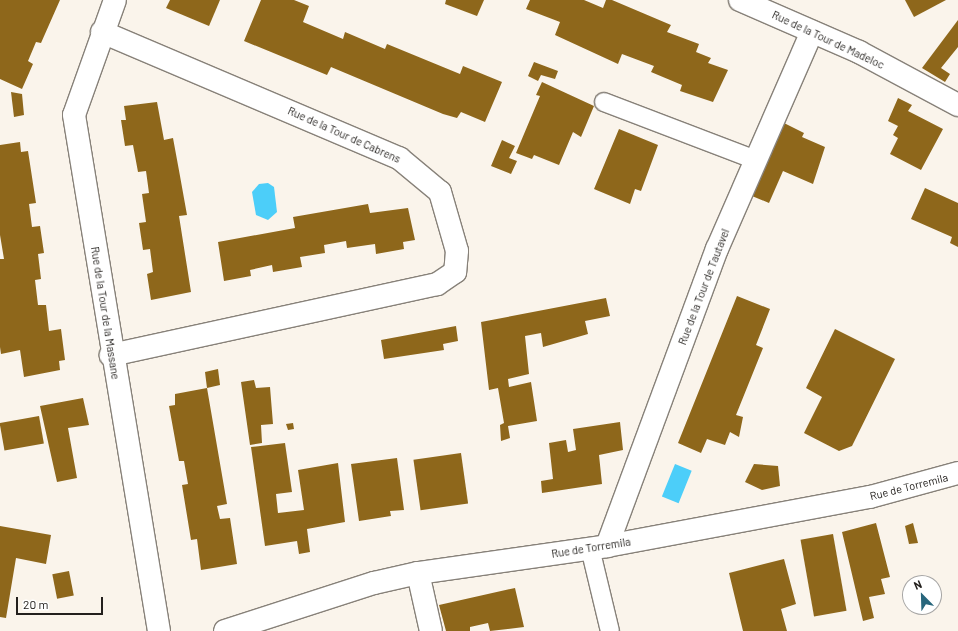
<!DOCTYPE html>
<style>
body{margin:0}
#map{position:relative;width:958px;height:631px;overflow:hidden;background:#faf4eb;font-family:Barlow,sans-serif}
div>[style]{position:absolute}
.water>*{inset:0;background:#4ccef9;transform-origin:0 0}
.building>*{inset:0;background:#8e671b;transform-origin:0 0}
.roads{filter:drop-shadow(1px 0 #878179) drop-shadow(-1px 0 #878179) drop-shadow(0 1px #878179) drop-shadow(0 -1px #878179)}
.lane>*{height:18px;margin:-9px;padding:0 9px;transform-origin:9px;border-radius:9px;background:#fff}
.street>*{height:22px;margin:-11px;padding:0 11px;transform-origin:11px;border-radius:11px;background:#fff}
span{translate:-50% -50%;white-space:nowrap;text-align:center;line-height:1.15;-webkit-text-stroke:4px #fff;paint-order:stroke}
.street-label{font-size:11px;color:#23201d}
.north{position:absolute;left:902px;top:575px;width:40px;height:40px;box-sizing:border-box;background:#fff;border:1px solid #a7a6a5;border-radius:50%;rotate:337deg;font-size:11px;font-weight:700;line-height:16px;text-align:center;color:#23201d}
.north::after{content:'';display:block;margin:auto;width:14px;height:18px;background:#28667c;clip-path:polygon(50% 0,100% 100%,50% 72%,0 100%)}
.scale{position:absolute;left:16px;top:597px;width:87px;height:18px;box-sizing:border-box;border:2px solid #23201d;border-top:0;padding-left:5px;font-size:12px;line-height:14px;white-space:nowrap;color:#23201d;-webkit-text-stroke:3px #fff;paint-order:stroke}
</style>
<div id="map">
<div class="water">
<div style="clip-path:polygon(268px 183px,274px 187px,277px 212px,268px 220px,256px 215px,252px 192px,259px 184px)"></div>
<div style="left:675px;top:464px;width:18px;height:35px;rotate:22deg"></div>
</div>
<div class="building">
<div style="clip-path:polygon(0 0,60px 0,41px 43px,36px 42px,28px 61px,33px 64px,22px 89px,0 79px)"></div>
<div style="clip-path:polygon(170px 0,220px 0,209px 26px,166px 8px)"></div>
<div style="clip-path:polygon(261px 0,294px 0,309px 6px,303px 22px,343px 39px,345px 32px,385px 49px,387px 44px,460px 74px,463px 66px,502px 82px,485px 122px,461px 112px,457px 118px,443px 114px,331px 67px,327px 75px,244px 41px)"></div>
<div style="clip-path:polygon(446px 0,484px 0,477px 16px,445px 4px)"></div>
<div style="clip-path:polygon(530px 0,584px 0,603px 8px,606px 0,612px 0,671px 25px,667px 32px,699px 44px,696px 52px,711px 58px,708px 63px,728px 70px,713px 102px,680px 91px,682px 85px,651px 72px,654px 66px,622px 54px,618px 64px,555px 35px,560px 22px,526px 9px)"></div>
<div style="clip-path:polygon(905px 0,946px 0,914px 17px)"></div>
<div style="clip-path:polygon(958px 20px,958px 47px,941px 68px,950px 74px,945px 82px,922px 68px)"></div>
<div style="clip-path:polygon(534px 62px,558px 71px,555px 79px,541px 75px,538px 81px,528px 76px)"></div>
<div style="clip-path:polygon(542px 82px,594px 106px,581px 137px,573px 132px,559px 165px,534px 155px,532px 159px,516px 153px,540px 96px,536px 95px)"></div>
<div style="clip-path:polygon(11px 92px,22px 94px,24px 115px,14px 117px)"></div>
<div style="clip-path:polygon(898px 98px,912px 105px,908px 111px,943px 129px,921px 170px,890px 154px,898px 138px,893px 135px,898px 126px,888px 121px)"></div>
<div style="clip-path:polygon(157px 102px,164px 140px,173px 138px,180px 176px,187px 215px,179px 216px,191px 292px,151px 300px,147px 274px,153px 272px,150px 249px,143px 250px,139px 223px,146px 222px,142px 194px,149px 193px,146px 171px,138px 172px,133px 145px,125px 146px,121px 120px,126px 120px,124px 106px)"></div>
<div style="clip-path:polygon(784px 123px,804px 133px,802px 137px,825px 147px,813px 184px,783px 171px,769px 203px,752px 196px)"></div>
<div style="clip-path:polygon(619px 129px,658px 145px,641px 191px,635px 189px,630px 204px,594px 189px)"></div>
<div style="clip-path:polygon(502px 140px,515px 146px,509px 158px,517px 161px,511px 174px,491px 166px)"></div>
<div style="clip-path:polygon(20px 142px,21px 152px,28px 151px,36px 203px,29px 204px,32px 227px,40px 226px,44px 253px,38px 254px,41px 279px,35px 280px,38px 305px,46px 305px,49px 331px,61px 329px,65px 360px,59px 361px,60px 370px,24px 377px,20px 350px,1px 354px,0 347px,0 259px,4px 259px,0 235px,0 145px)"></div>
<div style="clip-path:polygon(925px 188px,958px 203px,958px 247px,950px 243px,952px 237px,911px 219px)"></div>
<div style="clip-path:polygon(368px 204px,370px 213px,408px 208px,415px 240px,403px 242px,404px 249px,376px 254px,375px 244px,347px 248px,346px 241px,324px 245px,325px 253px,300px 257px,302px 267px,273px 272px,272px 265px,250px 270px,251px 276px,224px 281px,218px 242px,295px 228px,293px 217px)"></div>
<div style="clip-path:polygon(737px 296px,770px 309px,756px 345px,763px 348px,736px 415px,743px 417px,739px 437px,730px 432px,725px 445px,707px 439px,701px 453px,678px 443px)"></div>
<div style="clip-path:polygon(606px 298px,610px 316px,585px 321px,588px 334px,543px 347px,541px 333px,525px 336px,529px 374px,508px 379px,509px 387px,531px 382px,537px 421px,508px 426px,510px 438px,501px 441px,500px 425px,504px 423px,498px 388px,489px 390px,481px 322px)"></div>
<div style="clip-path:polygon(456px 326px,458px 341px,443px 344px,444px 350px,384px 359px,381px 340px)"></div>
<div style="clip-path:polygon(835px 329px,895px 359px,852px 446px,839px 451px,804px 433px,822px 397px,806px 388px)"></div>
<div style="clip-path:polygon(218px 369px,220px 385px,207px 388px,205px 372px)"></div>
<div style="clip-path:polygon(254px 380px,256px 388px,270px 387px,273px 424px,261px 425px,262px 443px,250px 445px,241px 382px)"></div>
<div style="clip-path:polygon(207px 388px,227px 504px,217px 506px,220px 519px,230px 518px,237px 564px,201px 570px,197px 539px,191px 540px,182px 485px,188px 484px,184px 461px,179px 461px,169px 406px,175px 405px,175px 394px)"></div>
<div style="clip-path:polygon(83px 398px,89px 425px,68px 428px,77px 478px,57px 482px,40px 406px)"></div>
<div style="left:39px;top:416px;width:28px;height:40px;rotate:80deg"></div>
<div style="clip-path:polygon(620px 422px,623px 450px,599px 455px,602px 484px,542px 493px,541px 481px,553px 479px,549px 443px,566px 440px,568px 452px,576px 450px,573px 429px)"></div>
<div style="clip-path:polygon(293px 423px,294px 429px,288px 430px,286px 424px)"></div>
<div style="clip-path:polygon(285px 443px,292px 492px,276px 494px,278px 513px,304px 510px,298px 470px,338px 463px,345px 522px,307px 529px,310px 552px,299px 554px,297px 541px,265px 546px,251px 447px)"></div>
<div style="left:461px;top:453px;width:51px;height:48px;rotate:82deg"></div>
<div style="clip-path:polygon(397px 458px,404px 510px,390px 511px,391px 516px,359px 521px,351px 464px)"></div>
<div style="clip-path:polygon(754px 464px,778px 466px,780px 486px,762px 490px,745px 482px)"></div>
<div style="clip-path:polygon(876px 523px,890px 577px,881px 579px,885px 594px,869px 597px,874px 618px,863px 621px,842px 532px)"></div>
<div style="clip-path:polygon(913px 523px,918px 543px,909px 544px,905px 526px)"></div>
<div style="clip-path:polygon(0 526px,51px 535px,46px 564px,16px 558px,6px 618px,0 617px)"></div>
<div style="left:833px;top:534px;width:78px;height:33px;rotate:80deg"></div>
<div style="clip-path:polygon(784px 559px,796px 604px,781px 609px,787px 631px,743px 631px,729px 573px)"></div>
<div style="left:69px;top:571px;width:25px;height:17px;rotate:79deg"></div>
<div style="clip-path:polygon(515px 588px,524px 627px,490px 631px,488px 623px,470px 627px,470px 631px,446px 631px,439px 605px)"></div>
</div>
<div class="roads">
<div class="lane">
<div style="left:604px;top:102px;width:163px;rotate:20.9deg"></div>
<div style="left:590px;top:548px;width:85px;rotate:76.5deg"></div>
</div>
<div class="street">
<div style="left:115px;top:0;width:122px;rotate:109.6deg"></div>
<div style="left:74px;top:115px;width:523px;rotate:80.65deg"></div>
<div style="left:740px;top:0;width:130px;rotate:23.6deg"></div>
<div style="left:859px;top:52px;width:112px;rotate:28.2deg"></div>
<div style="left:102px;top:32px;width:323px;rotate:23deg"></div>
<div style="left:399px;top:158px;width:53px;rotate:39.7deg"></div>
<div style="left:440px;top:192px;width:61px;rotate:73.9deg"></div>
<div style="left:457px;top:251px;width:21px;rotate:95deg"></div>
<div style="left:455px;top:272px;width:22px;rotate:146deg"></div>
<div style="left:437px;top:284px;width:334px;rotate:167.7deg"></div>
<div style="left:607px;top:546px;width:317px;rotate:-69.7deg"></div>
<div style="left:717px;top:249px;width:237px;rotate:-66.4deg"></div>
<div style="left:418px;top:573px;width:59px;rotate:77.4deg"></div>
<div style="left:225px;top:631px;width:157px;rotate:-17.9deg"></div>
<div style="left:374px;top:583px;width:45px;rotate:-12.8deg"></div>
<div style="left:418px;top:573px;width:191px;rotate:-8.1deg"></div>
<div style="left:607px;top:546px;width:268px;rotate:-10.6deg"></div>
<div style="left:870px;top:497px;width:91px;rotate:-15.3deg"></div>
</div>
</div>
<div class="street-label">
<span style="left:828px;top:40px;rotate:25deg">Rue de la Tour de Madeloc</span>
<span style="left:344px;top:135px;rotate:24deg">Rue de la Tour de Cabrens</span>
<span style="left:704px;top:287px;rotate:-69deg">Rue de la Tour de Tautavel</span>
<span style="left:105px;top:313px;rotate:81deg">Rue de la Tour de la Massane</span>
<span style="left:909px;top:487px;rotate:-14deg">Rue de Torremila</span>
<span style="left:591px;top:548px;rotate:-9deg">Rue de Torremila</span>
</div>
<div class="north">N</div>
<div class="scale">20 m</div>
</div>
